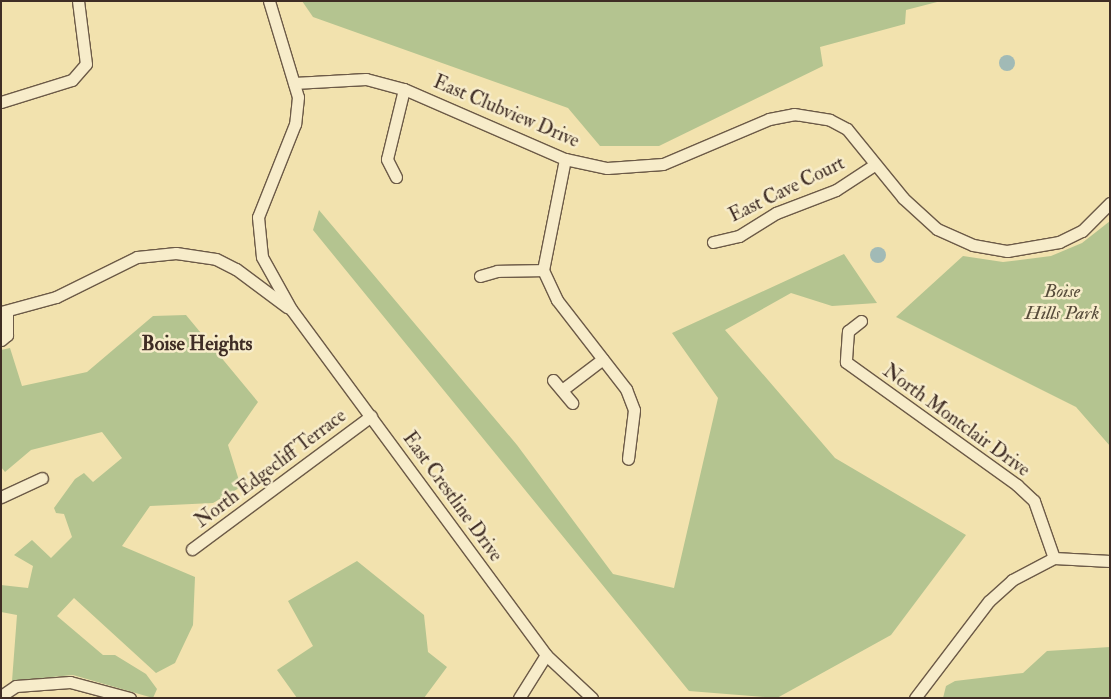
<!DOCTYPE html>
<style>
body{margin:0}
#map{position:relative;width:1111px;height:699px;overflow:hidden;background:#f2e2ae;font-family:"IM FELL Double Pica",serif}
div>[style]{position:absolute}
.green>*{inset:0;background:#b4c490}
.water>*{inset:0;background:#a1bab6}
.round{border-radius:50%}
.roads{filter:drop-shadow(1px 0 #6c5a47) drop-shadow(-1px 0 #6c5a47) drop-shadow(0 1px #6c5a47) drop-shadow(0 -1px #6c5a47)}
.street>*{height:11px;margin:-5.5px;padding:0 5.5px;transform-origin:5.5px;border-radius:5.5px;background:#f7ecca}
span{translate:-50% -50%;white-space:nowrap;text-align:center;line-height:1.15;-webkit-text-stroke:5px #f7ecca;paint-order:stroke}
.street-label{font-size:19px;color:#3f2d25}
.park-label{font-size:19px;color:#564b3a;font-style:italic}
.neighbourhood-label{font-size:20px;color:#3f2d25;font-weight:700}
.frame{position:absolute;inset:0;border:2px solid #3f2d25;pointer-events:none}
</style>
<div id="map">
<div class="green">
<div style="clip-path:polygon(302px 1px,941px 1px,906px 10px,905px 24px,820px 47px,823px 66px,659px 146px,600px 146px,568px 108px,313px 17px)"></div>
<div style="clip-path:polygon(319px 210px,517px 445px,613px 574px,674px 588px,718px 398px,672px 333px,844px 254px,877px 303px,832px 306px,791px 293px,725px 330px,835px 458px,966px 535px,891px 635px,777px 698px,689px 691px,313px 230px)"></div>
<div style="clip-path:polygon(1110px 221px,1110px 446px,1076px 407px,896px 317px,963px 256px,1003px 262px,1051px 256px,1082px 243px)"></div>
<div style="clip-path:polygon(186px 315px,258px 402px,228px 445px,241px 487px,213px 503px,150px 506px,122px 546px,195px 577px,193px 625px,175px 663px,156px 673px,74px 598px,57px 616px,103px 655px,115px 655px,146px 674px,157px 689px,153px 698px,73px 675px,12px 681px,17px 615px,1px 612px,1px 585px,28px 588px,33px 566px,14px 555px,32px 540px,51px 558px,72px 537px,64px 514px,56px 513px,54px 508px,75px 479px,84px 473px,93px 482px,122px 458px,102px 432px,31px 450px,5px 472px,1px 467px,1px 350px,10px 348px,22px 386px,87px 372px,153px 316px)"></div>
<div style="clip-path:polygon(357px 561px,424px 615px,428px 652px,447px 667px,424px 698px,297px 698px,277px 670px,313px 646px,288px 601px)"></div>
<div style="clip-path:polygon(1110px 647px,1110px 698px,943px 698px,946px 686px,955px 681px,1023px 673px,1047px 651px)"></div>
</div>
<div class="water">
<div class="round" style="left:999px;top:55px;width:16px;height:16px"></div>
<div class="round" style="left:870px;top:247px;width:16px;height:16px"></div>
</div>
<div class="roads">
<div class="street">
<div style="left:269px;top:1px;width:100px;rotate:73.2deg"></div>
<div style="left:298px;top:97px;width:27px;rotate:96deg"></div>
<div style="left:295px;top:124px;width:100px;rotate:111.7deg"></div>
<div style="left:258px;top:217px;width:40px;rotate:84.3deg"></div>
<div style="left:262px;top:257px;width:60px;rotate:60.9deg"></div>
<div style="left:291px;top:309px;width:430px;rotate:53.6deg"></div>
<div style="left:546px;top:655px;width:63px;rotate:43.1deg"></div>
<div style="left:294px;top:83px;width:72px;rotate:-3.2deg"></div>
<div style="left:366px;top:79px;width:39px;rotate:15deg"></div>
<div style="left:404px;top:89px;width:176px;rotate:23.5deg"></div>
<div style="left:565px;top:159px;width:43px;rotate:12.1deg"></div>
<div style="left:607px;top:168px;width:56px;rotate:-4.1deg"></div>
<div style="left:663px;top:164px;width:115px;rotate:-23deg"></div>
<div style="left:769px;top:119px;width:25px;rotate:-11deg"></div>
<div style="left:794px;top:114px;width:36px;rotate:9deg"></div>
<div style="left:830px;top:120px;width:19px;rotate:28deg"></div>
<div style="left:847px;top:129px;width:89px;rotate:50.9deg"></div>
<div style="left:903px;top:198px;width:46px;rotate:42.4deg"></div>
<div style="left:937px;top:229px;width:39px;rotate:24deg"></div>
<div style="left:973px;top:245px;width:35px;rotate:10deg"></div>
<div style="left:1007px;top:251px;width:53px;rotate:-9.8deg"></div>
<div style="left:1059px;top:242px;width:25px;rotate:-26deg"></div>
<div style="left:1082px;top:231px;width:40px;rotate:-45deg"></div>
<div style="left:1px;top:102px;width:74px;rotate:-17.2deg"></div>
<div style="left:72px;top:80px;width:21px;rotate:-49deg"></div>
<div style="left:86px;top:64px;width:64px;rotate:-97.2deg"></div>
<div style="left:565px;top:159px;width:113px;rotate:101.2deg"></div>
<div style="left:543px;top:270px;width:33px;rotate:65deg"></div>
<div style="left:557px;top:300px;width:113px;rotate:52.2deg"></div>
<div style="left:626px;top:389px;width:22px;rotate:69deg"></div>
<div style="left:634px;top:410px;width:49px;rotate:97deg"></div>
<div style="left:396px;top:177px;width:20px;rotate:-117deg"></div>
<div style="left:387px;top:159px;width:72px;rotate:-76.3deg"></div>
<div style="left:713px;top:242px;width:27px;rotate:-13deg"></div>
<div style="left:739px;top:236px;width:44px;rotate:-31.9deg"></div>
<div style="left:776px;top:213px;width:64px;rotate:-21deg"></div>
<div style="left:836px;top:190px;width:45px;rotate:-33.3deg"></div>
<div style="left:480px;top:276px;width:18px;rotate:-16deg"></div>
<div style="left:497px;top:271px;width:46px;rotate:-1.2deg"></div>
<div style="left:1px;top:312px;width:57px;rotate:-15.3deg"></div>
<div style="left:56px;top:297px;width:90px;rotate:-26.3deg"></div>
<div style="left:137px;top:257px;width:39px;rotate:-6deg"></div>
<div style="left:176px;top:253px;width:40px;rotate:8.5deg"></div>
<div style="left:216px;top:259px;width:22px;rotate:27deg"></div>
<div style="left:236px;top:269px;width:64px;rotate:36.7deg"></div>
<div style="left:861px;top:321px;width:16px;rotate:142deg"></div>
<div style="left:848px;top:331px;width:31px;rotate:94deg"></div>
<div style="left:846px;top:362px;width:211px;rotate:35.7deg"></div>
<div style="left:1017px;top:485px;width:23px;rotate:43deg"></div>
<div style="left:1034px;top:501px;width:60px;rotate:70.7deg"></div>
<div style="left:1px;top:340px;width:8px;rotate:-40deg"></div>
<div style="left:7px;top:335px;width:24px;rotate:-90deg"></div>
<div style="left:553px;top:380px;width:30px;rotate:50deg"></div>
<div style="left:562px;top:390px;width:51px;rotate:-37.1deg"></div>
<div style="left:1px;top:497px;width:45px;rotate:-24.9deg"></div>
<div style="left:192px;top:549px;width:223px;rotate:-36.6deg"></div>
<div style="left:1px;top:696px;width:18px;rotate:-34deg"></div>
<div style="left:16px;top:686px;width:54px;rotate:-4.2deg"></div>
<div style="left:70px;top:682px;width:62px;rotate:14.9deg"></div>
<div style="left:519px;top:698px;width:51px;rotate:-57.9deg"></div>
<div style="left:915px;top:698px;width:122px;rotate:-52.7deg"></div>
<div style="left:989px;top:601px;width:31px;rotate:-42deg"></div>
<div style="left:1012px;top:580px;width:47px;rotate:-27.6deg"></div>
<div style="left:1054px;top:558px;width:56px;rotate:3.1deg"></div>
</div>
</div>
<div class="street-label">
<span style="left:506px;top:112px;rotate:23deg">East Clubview Drive</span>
<span style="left:787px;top:190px;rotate:-26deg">East Cave Court</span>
<span style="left:956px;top:421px;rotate:36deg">North Montclair Drive</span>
<span style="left:271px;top:469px;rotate:-37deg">North Edgecliff Terrace</span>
<span style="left:452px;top:497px;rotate:54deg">East Crestline Drive</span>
</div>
<div class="park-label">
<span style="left:1062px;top:303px">Boise<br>Hills Park</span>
</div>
<div class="neighbourhood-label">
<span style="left:197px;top:343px">Boise Heights</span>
</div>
<div class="frame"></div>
</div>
